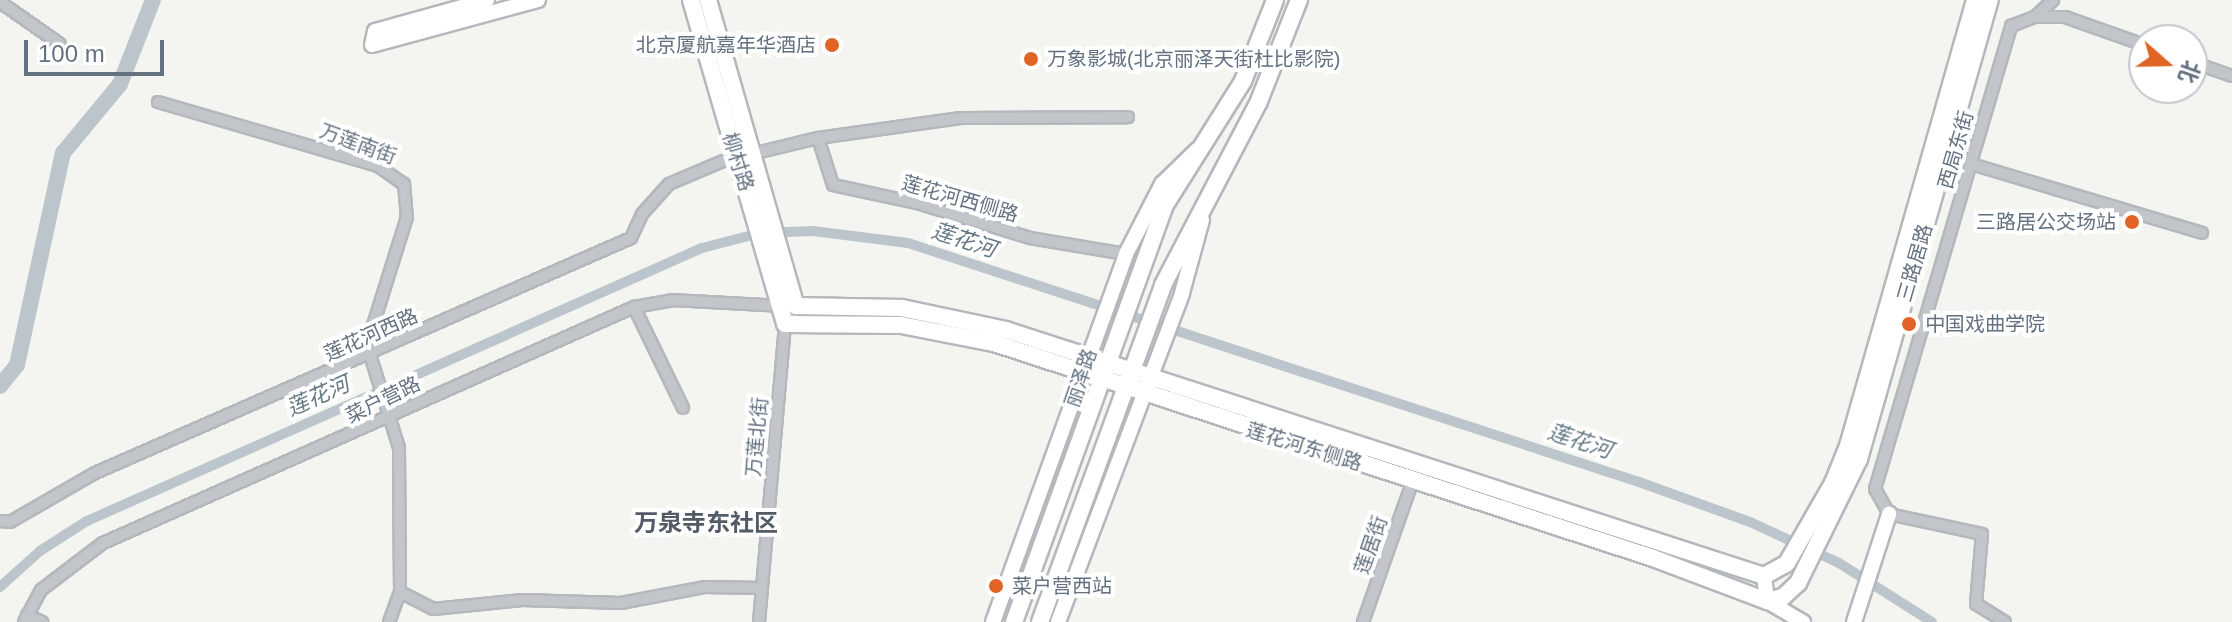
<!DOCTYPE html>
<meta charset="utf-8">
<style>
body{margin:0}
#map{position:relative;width:2232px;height:622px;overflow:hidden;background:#f4f5f1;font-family:Helvetica,"Noto Sans SC",sans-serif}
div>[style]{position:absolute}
.canal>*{height:10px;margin:-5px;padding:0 5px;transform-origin:5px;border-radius:5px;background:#bbc5cb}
.river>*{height:16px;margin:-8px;padding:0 8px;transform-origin:8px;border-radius:8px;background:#bbc5cb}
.roads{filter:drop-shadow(2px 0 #b4b8bd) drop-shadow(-2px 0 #b4b8bd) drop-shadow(0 2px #b4b8bd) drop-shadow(0 -2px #b4b8bd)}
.street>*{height:10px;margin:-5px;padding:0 5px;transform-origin:5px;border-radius:5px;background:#c2c5c9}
.secondary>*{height:14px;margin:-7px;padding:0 7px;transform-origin:7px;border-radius:7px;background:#fff}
.primary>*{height:16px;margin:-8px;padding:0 8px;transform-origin:8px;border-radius:8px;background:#fff}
.dots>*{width:22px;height:22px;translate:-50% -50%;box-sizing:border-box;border:4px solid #fff;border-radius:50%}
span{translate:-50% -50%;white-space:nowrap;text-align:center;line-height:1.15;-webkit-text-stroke:8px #fff;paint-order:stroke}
.poi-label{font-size:20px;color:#647181}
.right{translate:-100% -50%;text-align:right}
.left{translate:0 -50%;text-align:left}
.street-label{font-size:20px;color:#647181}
.water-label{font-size:22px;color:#647985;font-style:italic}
.quarter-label{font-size:24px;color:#525b66;font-weight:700}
.north{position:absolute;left:2128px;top:24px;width:80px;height:80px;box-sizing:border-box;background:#fff;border:2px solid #c1c6cd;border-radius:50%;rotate:110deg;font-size:22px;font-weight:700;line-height:32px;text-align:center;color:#647181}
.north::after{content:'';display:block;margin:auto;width:28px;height:36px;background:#e06425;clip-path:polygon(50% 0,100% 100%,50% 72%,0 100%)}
.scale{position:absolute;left:24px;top:40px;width:140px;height:36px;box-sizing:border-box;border:4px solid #647181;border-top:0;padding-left:10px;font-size:24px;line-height:28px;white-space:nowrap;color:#647181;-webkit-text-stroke:6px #fff;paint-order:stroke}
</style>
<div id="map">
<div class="canal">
<div style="left:0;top:587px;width:54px;rotate:-42deg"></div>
<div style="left:40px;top:551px;width:56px;rotate:-32.6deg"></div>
<div style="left:87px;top:521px;width:673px;rotate:-23.94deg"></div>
<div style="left:702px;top:248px;width:60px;rotate:-14.5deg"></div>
<div style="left:760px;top:233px;width:53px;rotate:-2.2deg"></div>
<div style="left:813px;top:231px;width:96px;rotate:7.2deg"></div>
<div style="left:908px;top:243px;width:769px;rotate:18.11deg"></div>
<div style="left:1639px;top:482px;width:118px;rotate:19.8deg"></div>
<div style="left:1750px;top:522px;width:98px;rotate:24.7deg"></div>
<div style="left:1839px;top:563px;width:110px;rotate:32.4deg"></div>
</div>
<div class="river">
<div style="left:0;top:386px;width:27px;rotate:-51deg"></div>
<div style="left:17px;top:365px;width:217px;rotate:-77.8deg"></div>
<div style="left:63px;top:153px;width:89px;rotate:-50.4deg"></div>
<div style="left:120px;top:84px;width:90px;rotate:-68.6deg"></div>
</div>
<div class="roads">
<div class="street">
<div style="left:0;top:2px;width:73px;rotate:35deg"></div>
<div style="left:2037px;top:17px;width:28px"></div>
<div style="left:2065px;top:17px;width:84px;rotate:19.5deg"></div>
<div style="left:2192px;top:62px;width:42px;rotate:19.3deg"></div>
<div style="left:158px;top:102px;width:229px;rotate:16.2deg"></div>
<div style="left:378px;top:166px;width:32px;rotate:35deg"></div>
<div style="left:404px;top:184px;width:33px;rotate:85deg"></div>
<div style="left:407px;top:217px;width:134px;rotate:107.4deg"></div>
<div style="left:367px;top:345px;width:108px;rotate:72.7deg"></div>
<div style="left:399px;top:448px;width:144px;rotate:89.6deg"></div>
<div style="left:400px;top:592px;width:32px;rotate:110deg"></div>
<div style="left:818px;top:138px;width:49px;rotate:72.3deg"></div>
<div style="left:833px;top:185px;width:86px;rotate:12.1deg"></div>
<div style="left:917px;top:203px;width:118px;rotate:17.2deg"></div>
<div style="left:1030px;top:238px;width:97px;rotate:9.5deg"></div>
<div style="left:1971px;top:164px;width:241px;rotate:16.6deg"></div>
<div style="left:634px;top:307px;width:112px;rotate:64.1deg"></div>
<div style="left:0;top:521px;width:10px;rotate:6deg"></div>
<div style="left:10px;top:522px;width:98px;rotate:-30deg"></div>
<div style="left:95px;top:473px;width:585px;rotate:-23.67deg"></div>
<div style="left:631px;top:238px;width:26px;rotate:-65deg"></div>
<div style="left:642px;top:214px;width:40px;rotate:-48deg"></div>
<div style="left:669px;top:184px;width:59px;rotate:-23.1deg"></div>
<div style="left:723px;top:161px;width:98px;rotate:-13.6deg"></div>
<div style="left:818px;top:138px;width:144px;rotate:-8deg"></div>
<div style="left:961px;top:118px;width:167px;rotate:-0.3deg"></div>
<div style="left:400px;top:592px;width:37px;rotate:27deg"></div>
<div style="left:433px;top:609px;width:90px;rotate:-5.7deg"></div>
<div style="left:523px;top:600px;width:98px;rotate:1.8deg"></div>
<div style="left:621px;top:603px;width:86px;rotate:-10.8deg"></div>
<div style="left:705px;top:587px;width:57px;rotate:1deg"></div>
<div style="left:27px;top:615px;width:17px;rotate:25deg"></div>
<div style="left:24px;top:622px;width:36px;rotate:-62deg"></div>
<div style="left:41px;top:590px;width:78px;rotate:-37.2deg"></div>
<div style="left:103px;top:543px;width:581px;rotate:-23.96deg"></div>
<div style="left:634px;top:307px;width:39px;rotate:-10deg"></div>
<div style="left:672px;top:300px;width:111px;rotate:3.1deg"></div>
<div style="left:759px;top:622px;width:299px;rotate:-85deg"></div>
<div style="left:785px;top:324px;width:21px;rotate:-59deg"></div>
<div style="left:1363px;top:622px;width:151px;rotate:-70.6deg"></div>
<div style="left:2005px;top:622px;width:34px;rotate:-148deg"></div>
<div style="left:1976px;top:604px;width:70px;rotate:-85.1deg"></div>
<div style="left:1982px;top:534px;width:95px;rotate:-167.9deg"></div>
<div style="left:1889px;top:514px;width:29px;rotate:-119deg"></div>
<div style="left:1875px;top:489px;width:483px;rotate:-73.6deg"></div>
<div style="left:2011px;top:26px;width:26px;rotate:-21deg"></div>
<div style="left:2035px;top:17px;width:25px;rotate:-43deg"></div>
</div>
<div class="secondary">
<div style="left:487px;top:0;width:116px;rotate:164.5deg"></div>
<div style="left:375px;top:31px;width:14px;rotate:102deg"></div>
<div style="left:372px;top:45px;width:172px;rotate:-15.2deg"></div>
<div style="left:1764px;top:576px;width:25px;rotate:83deg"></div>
<div style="left:1767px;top:601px;width:42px;rotate:30.3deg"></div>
<div style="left:993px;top:622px;width:391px;rotate:-70.1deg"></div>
<div style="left:1126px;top:254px;width:79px;rotate:-62.8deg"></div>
<div style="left:1162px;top:184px;width:49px;rotate:-44.2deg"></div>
<div style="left:1058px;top:622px;width:352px;rotate:-69.3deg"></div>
<div style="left:1182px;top:293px;width:76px;rotate:-74.7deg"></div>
<div style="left:1854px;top:622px;width:114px;rotate:-72deg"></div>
</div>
<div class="primary">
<div style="left:691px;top:0;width:337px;rotate:73.8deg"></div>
<div style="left:785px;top:324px;width:116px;rotate:0.5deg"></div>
<div style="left:901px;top:325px;width:95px;rotate:11deg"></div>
<div style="left:994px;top:343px;width:693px;rotate:18.07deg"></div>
<div style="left:1653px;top:558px;width:122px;rotate:20.7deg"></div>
<div style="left:1767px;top:601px;width:16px;rotate:-14deg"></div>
<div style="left:1783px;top:597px;width:21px;rotate:-43deg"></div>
<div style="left:1798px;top:583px;width:138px;rotate:-63.8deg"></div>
<div style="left:1859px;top:459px;width:477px;rotate:-74.1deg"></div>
<div style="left:708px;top:0;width:318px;rotate:74deg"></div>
<div style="left:796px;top:306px;width:106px;rotate:1.1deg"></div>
<div style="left:902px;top:308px;width:106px;rotate:11.9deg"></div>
<div style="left:1006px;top:330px;width:797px;rotate:17.98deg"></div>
<div style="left:1764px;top:576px;width:26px;rotate:-29deg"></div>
<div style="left:1787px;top:563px;width:92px;rotate:-60.1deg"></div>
<div style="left:1833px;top:483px;width:40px;rotate:-68deg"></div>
<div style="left:1848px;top:446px;width:464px;rotate:-74.1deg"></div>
<div style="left:1014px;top:622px;width:443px;rotate:-70.1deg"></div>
<div style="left:1165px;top:205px;width:146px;rotate:-57.8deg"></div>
<div style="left:1243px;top:81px;width:87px;rotate:-68.4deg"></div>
<div style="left:1040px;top:622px;width:359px;rotate:-69.9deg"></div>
<div style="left:1163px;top:285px;width:208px;rotate:-62.4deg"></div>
<div style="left:1259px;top:101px;width:109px;rotate:-68.4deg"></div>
</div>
</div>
<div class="dots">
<div style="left:832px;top:45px;background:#e06425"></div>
<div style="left:1031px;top:59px;background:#e06425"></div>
<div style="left:2132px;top:222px;background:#e06425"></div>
<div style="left:1909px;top:324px;background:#e06425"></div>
<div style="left:996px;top:586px;background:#e06425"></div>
</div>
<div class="poi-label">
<span class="right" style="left:816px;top:45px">北京厦航嘉年华酒店</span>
<span class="left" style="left:1047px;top:59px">万象影城(北京丽泽天街杜比影院)</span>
<span class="right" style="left:2116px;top:222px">三路居公交场站</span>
<span class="left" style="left:1925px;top:324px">中国戏曲学院</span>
<span class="left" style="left:1012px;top:586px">菜户营西站</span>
</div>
<div class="street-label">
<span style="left:358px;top:144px;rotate:20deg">万莲南街</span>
<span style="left:1956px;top:150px;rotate:-74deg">西局东街</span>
<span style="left:738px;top:162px;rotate:73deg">柳村路</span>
<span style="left:960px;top:199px;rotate:16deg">莲花河西侧路</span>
<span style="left:1915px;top:263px;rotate:-74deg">三路居路</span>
<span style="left:371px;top:335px;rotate:-24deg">莲花河西路</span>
<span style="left:1081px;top:378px;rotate:-71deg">丽泽路</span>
<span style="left:383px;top:400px;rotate:-26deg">菜户营路</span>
<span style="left:757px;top:437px;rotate:-85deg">万莲北街</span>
<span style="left:1304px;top:447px;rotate:17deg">莲花河东侧路</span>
<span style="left:1371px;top:545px;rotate:-71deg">莲居街</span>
</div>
<div class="water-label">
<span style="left:964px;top:240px;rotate:18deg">莲花河</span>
<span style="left:318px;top:396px;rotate:-24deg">莲花河</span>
<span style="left:1580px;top:441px;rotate:18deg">莲花河</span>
</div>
<div class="quarter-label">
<span style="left:706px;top:523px">万泉寺东社区</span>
</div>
<div class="north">北</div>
<div class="scale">100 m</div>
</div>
